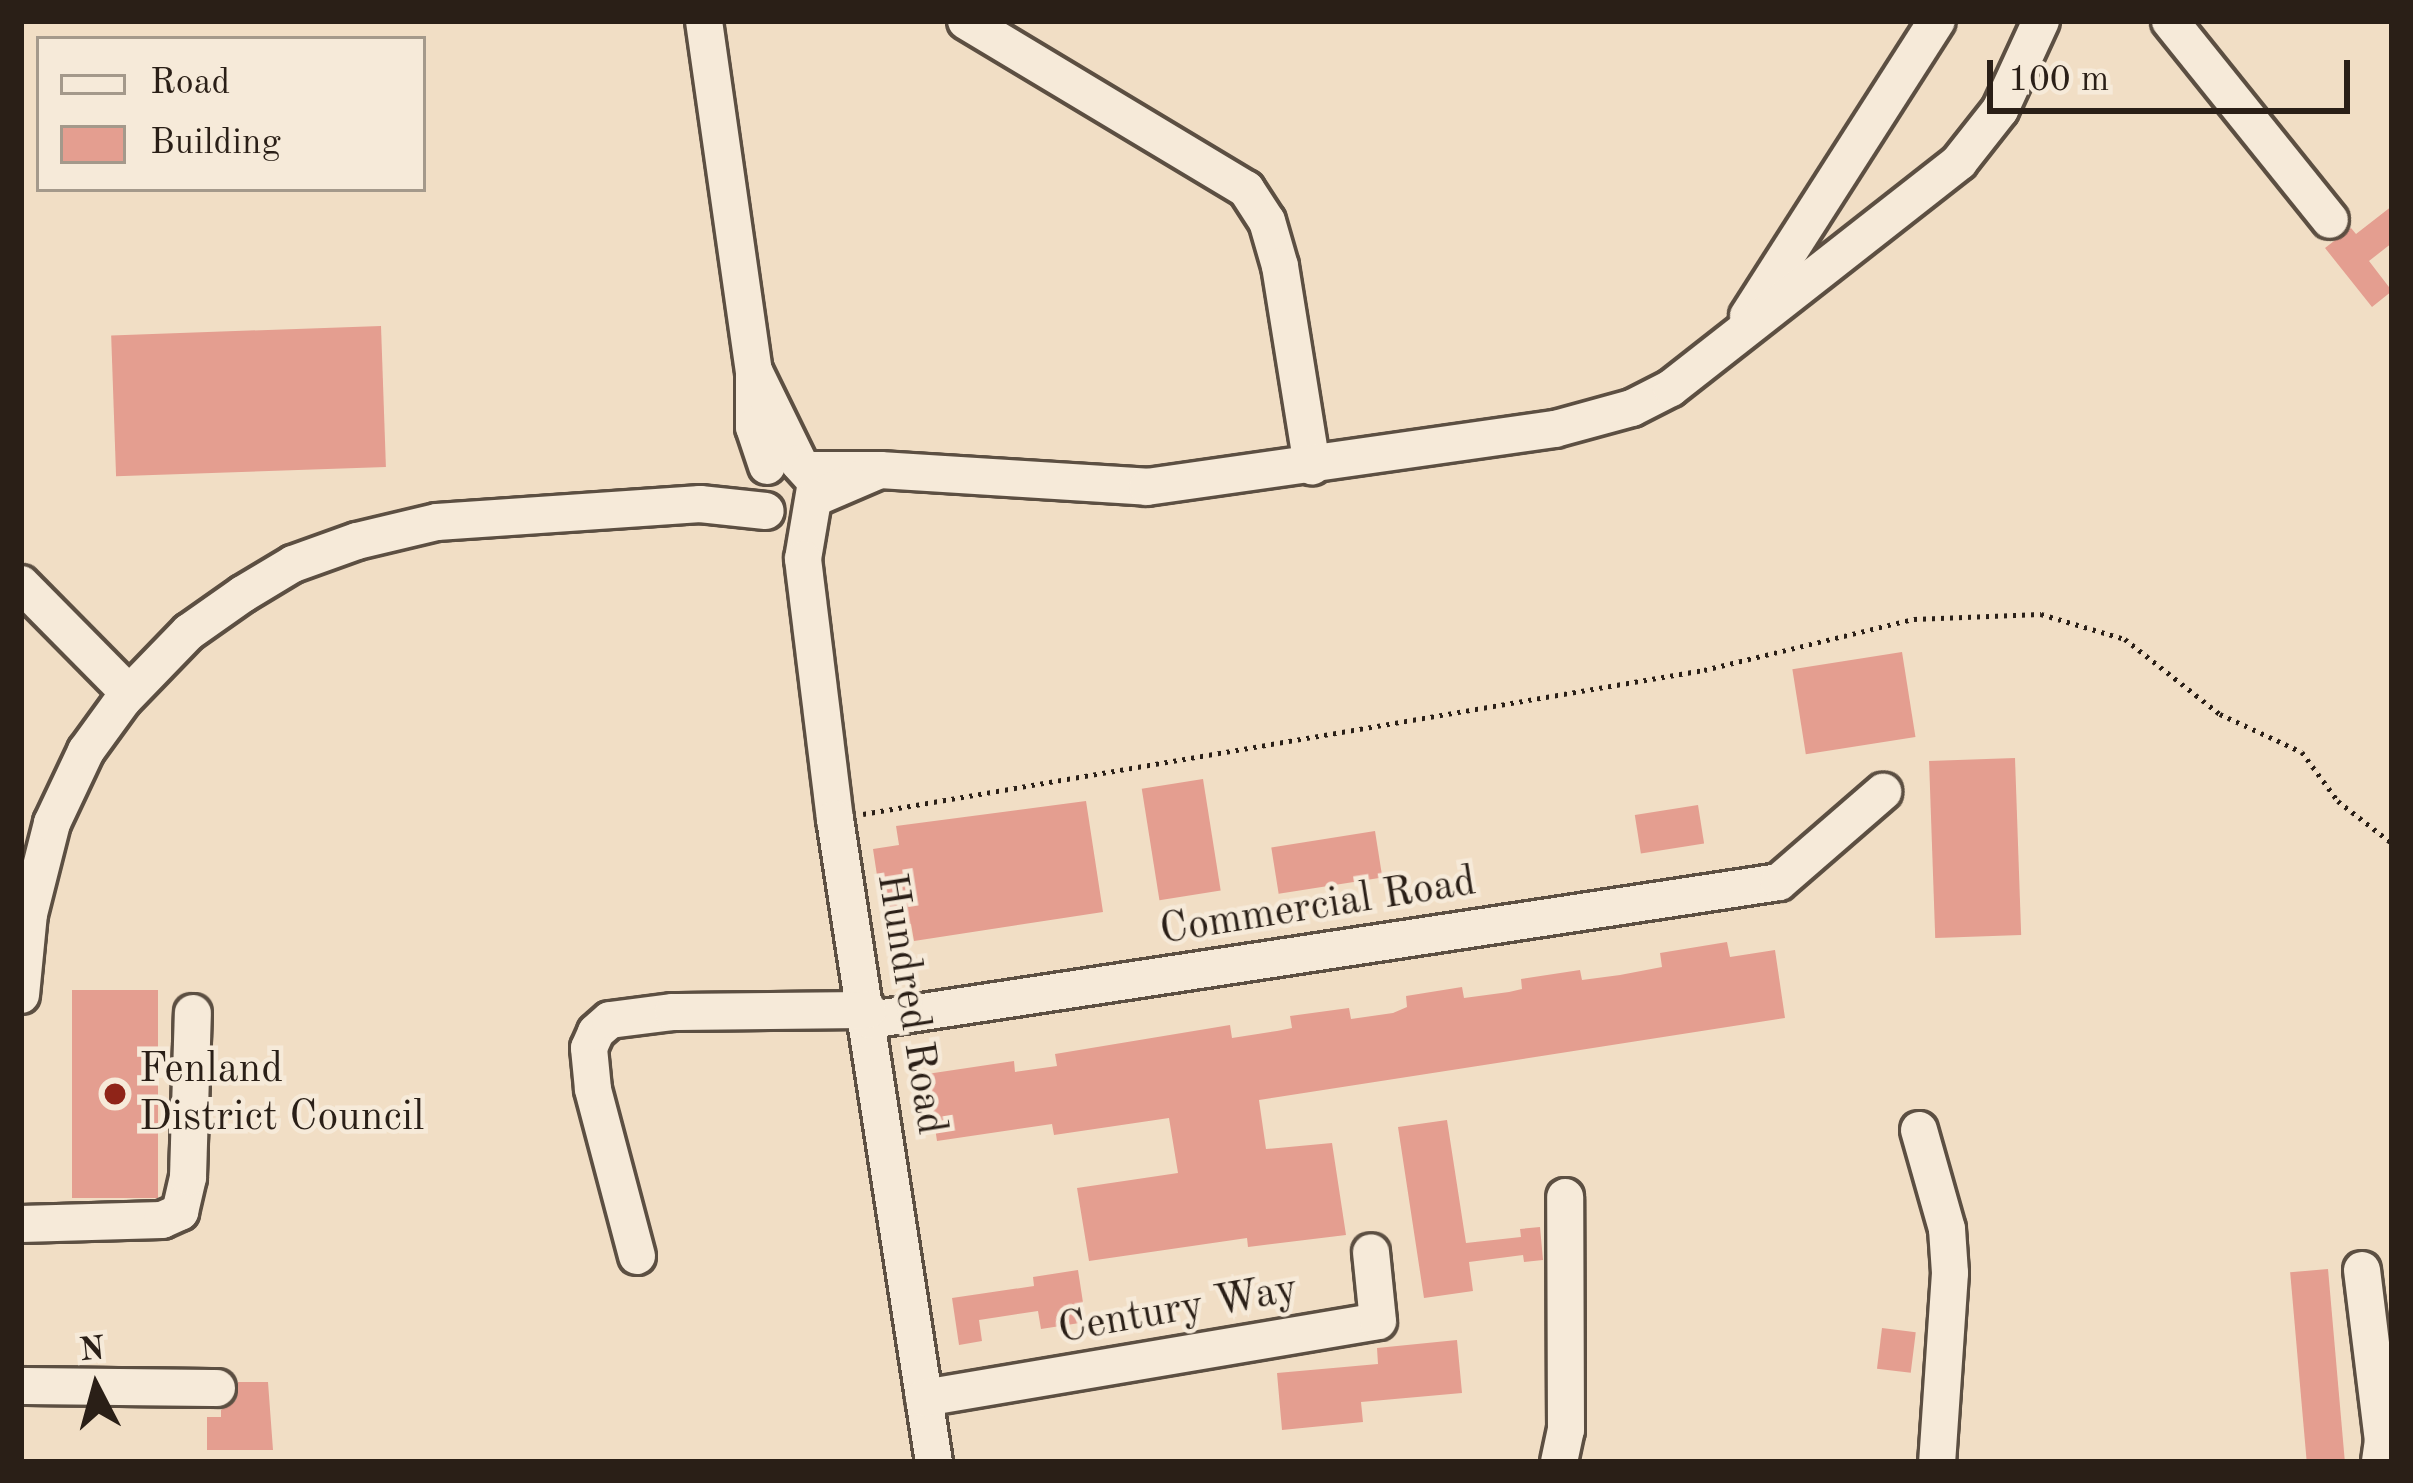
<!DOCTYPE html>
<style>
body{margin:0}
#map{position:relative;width:2413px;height:1483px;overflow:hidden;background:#f1dec5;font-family:"Old Standard TT",serif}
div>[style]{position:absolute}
.building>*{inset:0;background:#e49e90;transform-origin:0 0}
.path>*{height:4.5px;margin-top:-2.25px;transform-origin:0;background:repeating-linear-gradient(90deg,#2a1f17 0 3px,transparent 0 9px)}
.roads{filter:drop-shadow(3px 0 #5c4f42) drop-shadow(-3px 0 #5c4f42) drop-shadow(0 3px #5c4f42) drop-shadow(0 -3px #5c4f42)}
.minor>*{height:36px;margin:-18px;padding:0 18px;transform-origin:18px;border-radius:18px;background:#f6ead9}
.dots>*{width:33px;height:33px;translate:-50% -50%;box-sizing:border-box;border:6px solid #f6ead9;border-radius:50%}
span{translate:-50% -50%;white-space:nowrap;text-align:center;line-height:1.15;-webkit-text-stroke:9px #f6ead9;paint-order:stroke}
.street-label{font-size:42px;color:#2a1f17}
.poi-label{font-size:42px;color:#2a1f17}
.left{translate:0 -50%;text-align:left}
.frame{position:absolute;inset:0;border:24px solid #2a1f17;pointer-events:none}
.legend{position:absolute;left:36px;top:36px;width:390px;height:156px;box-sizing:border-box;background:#f6ead9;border:3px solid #a4998b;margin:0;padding:15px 21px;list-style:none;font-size:36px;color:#2a1f17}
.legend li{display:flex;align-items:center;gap:24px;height:60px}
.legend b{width:60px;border:3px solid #a4998b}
.north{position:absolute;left:36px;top:1327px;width:120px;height:120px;-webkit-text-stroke:9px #f6ead9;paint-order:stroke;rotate:354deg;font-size:33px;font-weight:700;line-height:48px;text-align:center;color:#2a1f17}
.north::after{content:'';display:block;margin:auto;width:42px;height:54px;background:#2a1f17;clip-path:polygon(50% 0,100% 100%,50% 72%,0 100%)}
.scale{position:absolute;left:1987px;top:60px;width:363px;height:54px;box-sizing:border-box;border:6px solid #2a1f17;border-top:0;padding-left:15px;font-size:36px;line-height:42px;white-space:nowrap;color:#2a1f17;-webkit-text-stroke:9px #f6ead9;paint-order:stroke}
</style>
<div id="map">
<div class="building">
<div style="clip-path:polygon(2392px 206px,2392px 243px,2369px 261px,2392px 291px,2372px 307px,2325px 248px,2351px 228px,2356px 234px)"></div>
<div style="left:381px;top:326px;width:141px;height:270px;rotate:88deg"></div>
<div style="left:1902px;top:652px;width:86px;height:111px;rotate:81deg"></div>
<div style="left:2015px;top:758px;width:177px;height:86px;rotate:88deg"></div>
<div style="left:1203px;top:779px;width:113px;height:62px;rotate:81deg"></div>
<div style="clip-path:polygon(1086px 801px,1103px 912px,914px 941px,911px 924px,885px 928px,873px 849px,899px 845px,896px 826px)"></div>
<div style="left:1698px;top:805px;width:39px;height:64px;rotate:81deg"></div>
<div style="left:1375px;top:831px;width:47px;height:105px;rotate:81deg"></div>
<div style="clip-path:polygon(1727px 942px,1730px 957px,1775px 950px,1785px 1018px,1259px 1100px,1266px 1149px,1332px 1143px,1346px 1235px,1248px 1247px,1247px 1238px,1089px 1261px,1077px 1188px,1178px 1173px,1169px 1118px,1054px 1135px,1052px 1124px,937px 1141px,927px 1074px,1014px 1061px,1015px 1072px,1057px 1066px,1055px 1054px,1230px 1025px,1232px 1038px,1277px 1031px,1292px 1028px,1290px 1016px,1349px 1008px,1351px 1019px,1393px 1013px,1407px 1007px,1406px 996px,1462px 987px,1464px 998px,1509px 992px,1522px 989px,1521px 979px,1580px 970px,1582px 980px,1620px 975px,1662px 967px,1660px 953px)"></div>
<div style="left:72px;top:990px;width:86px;height:208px"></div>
<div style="clip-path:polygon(1447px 1120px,1466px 1243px,1521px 1237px,1520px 1229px,1540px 1227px,1543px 1260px,1524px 1262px,1523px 1255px,1469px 1262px,1473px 1291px,1424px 1298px,1398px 1127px)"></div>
<div style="left:2328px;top:1269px;width:193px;height:38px;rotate:85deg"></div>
<div style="clip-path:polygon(1078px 1270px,1086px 1322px,1041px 1329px,1038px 1311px,979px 1320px,982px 1341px,959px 1345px,952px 1298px,1034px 1286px,1033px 1277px)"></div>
<div style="left:1882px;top:1328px;width:34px;height:41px;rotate:7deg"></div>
<div style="clip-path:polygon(1457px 1340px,1462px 1393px,1361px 1402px,1363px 1422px,1282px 1430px,1277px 1373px,1378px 1364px,1377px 1348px)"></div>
<div style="clip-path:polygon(238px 1382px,268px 1382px,273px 1450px,207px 1450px,207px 1417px,221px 1417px,221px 1410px,236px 1400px)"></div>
</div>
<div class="path">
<div style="left:863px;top:814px;width:853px;rotate:-9.72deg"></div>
<div style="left:1704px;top:670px;width:216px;rotate:-13.7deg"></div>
<div style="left:1914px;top:619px;width:127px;rotate:-2.3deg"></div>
<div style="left:2041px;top:614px;width:88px;rotate:16.6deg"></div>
<div style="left:2125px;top:639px;width:121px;rotate:38.3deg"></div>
<div style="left:2220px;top:714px;width:90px;rotate:24.9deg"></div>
<div style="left:2302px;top:752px;width:61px;rotate:53.7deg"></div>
<div style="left:2338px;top:801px;width:68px;rotate:37.9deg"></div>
</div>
<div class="roads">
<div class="minor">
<div style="left:704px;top:21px;width:354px;rotate:81.9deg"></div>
<div style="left:754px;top:371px;width:56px;rotate:90deg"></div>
<div style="left:754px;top:427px;width:41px;rotate:71.6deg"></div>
<div style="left:966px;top:21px;width:327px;rotate:31deg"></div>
<div style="left:1246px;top:189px;width:38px;rotate:57deg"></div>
<div style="left:1267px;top:221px;width:47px;rotate:73.9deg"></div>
<div style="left:1280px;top:266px;width:203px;rotate:80.9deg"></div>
<div style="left:2170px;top:21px;width:255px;rotate:51.2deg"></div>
<div style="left:1748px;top:316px;width:350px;rotate:-57.4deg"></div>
<div style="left:754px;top:371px;width:102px;rotate:63.9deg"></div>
<div style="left:799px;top:463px;width:25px;rotate:48deg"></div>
<div style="left:816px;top:482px;width:78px;rotate:99.6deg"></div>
<div style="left:803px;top:559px;width:262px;rotate:83deg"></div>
<div style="left:835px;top:819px;width:651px;rotate:81.25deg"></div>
<div style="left:810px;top:470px;width:70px"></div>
<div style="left:880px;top:470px;width:69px;rotate:156.8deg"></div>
<div style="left:880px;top:470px;width:268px;rotate:3.6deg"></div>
<div style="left:1147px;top:487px;width:412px;rotate:-8.1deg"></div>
<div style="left:1555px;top:429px;width:80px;rotate:-15.3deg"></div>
<div style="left:1632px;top:408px;width:44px;rotate:-27.1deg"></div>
<div style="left:1671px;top:388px;width:366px;rotate:-38.1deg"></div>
<div style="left:1959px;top:162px;width:66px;rotate:-51.7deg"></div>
<div style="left:2000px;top:110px;width:98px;rotate:-65.3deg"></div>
<div style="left:21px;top:584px;width:153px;rotate:45.3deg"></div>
<div style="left:21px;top:995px;width:81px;rotate:-84.4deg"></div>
<div style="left:29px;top:914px;width:94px;rotate:-75.8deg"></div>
<div style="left:52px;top:823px;width:80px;rotate:-64.7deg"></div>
<div style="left:86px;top:751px;width:63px;rotate:-54deg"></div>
<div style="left:123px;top:700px;width:95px;rotate:-45.9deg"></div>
<div style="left:189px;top:632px;width:66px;rotate:-35.1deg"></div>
<div style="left:243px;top:594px;width:58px;rotate:-31deg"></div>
<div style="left:293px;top:564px;width:68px;rotate:-19.8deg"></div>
<div style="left:357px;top:541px;width:82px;rotate:-13.4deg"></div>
<div style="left:437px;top:522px;width:264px;rotate:-3.9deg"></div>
<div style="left:700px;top:504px;width:66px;rotate:6.1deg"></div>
<div style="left:870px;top:1020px;width:919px;rotate:-8.63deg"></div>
<div style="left:1779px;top:882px;width:138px;rotate:-40.9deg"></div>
<div style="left:1919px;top:1130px;width:103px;rotate:74.2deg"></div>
<div style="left:1947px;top:1229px;width:44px;rotate:86.1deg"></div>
<div style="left:1950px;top:1273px;width:189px;rotate:93.9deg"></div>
<div style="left:21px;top:1224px;width:141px;rotate:-1.6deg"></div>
<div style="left:162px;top:1220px;width:20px;rotate:-24deg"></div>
<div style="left:180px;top:1212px;width:36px;rotate:-77deg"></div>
<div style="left:188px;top:1177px;width:164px;rotate:-88.3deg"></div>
<div style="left:637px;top:1256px;width:173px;rotate:-104.8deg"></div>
<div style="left:593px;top:1089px;width:41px;rotate:-95.6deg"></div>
<div style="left:589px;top:1048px;width:17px;rotate:-66deg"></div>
<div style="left:596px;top:1032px;width:18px;rotate:-41deg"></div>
<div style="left:610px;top:1020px;width:64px;rotate:-7.2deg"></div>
<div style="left:673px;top:1012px;width:195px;rotate:-0.6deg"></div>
<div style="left:2362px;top:1270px;width:171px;rotate:83deg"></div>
<div style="left:2383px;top:1440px;width:22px;rotate:98deg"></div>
<div style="left:21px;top:1386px;width:196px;rotate:0.6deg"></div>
<div style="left:924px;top:1398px;width:460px;rotate:-9.6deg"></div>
<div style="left:1378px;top:1321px;width:69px;rotate:-95.8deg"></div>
<div style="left:1559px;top:1462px;width:33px;rotate:-78deg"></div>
<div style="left:1566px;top:1430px;width:233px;rotate:-90.2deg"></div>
</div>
</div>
<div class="dots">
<div style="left:115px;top:1094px;background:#8f2418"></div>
</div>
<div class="street-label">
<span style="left:1318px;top:907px;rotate:-9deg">Commercial Road</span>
<span style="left:910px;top:1004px;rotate:81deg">Hundred Road</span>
<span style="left:1178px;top:1310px;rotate:-10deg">Century Way</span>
</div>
<div class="poi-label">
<span class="left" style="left:139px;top:1094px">Fenland<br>District Council</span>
</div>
<div class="frame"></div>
<ul class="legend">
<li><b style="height:15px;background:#f6ead9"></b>Road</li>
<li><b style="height:33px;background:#e49e90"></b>Building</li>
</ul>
<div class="north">N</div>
<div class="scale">100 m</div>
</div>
